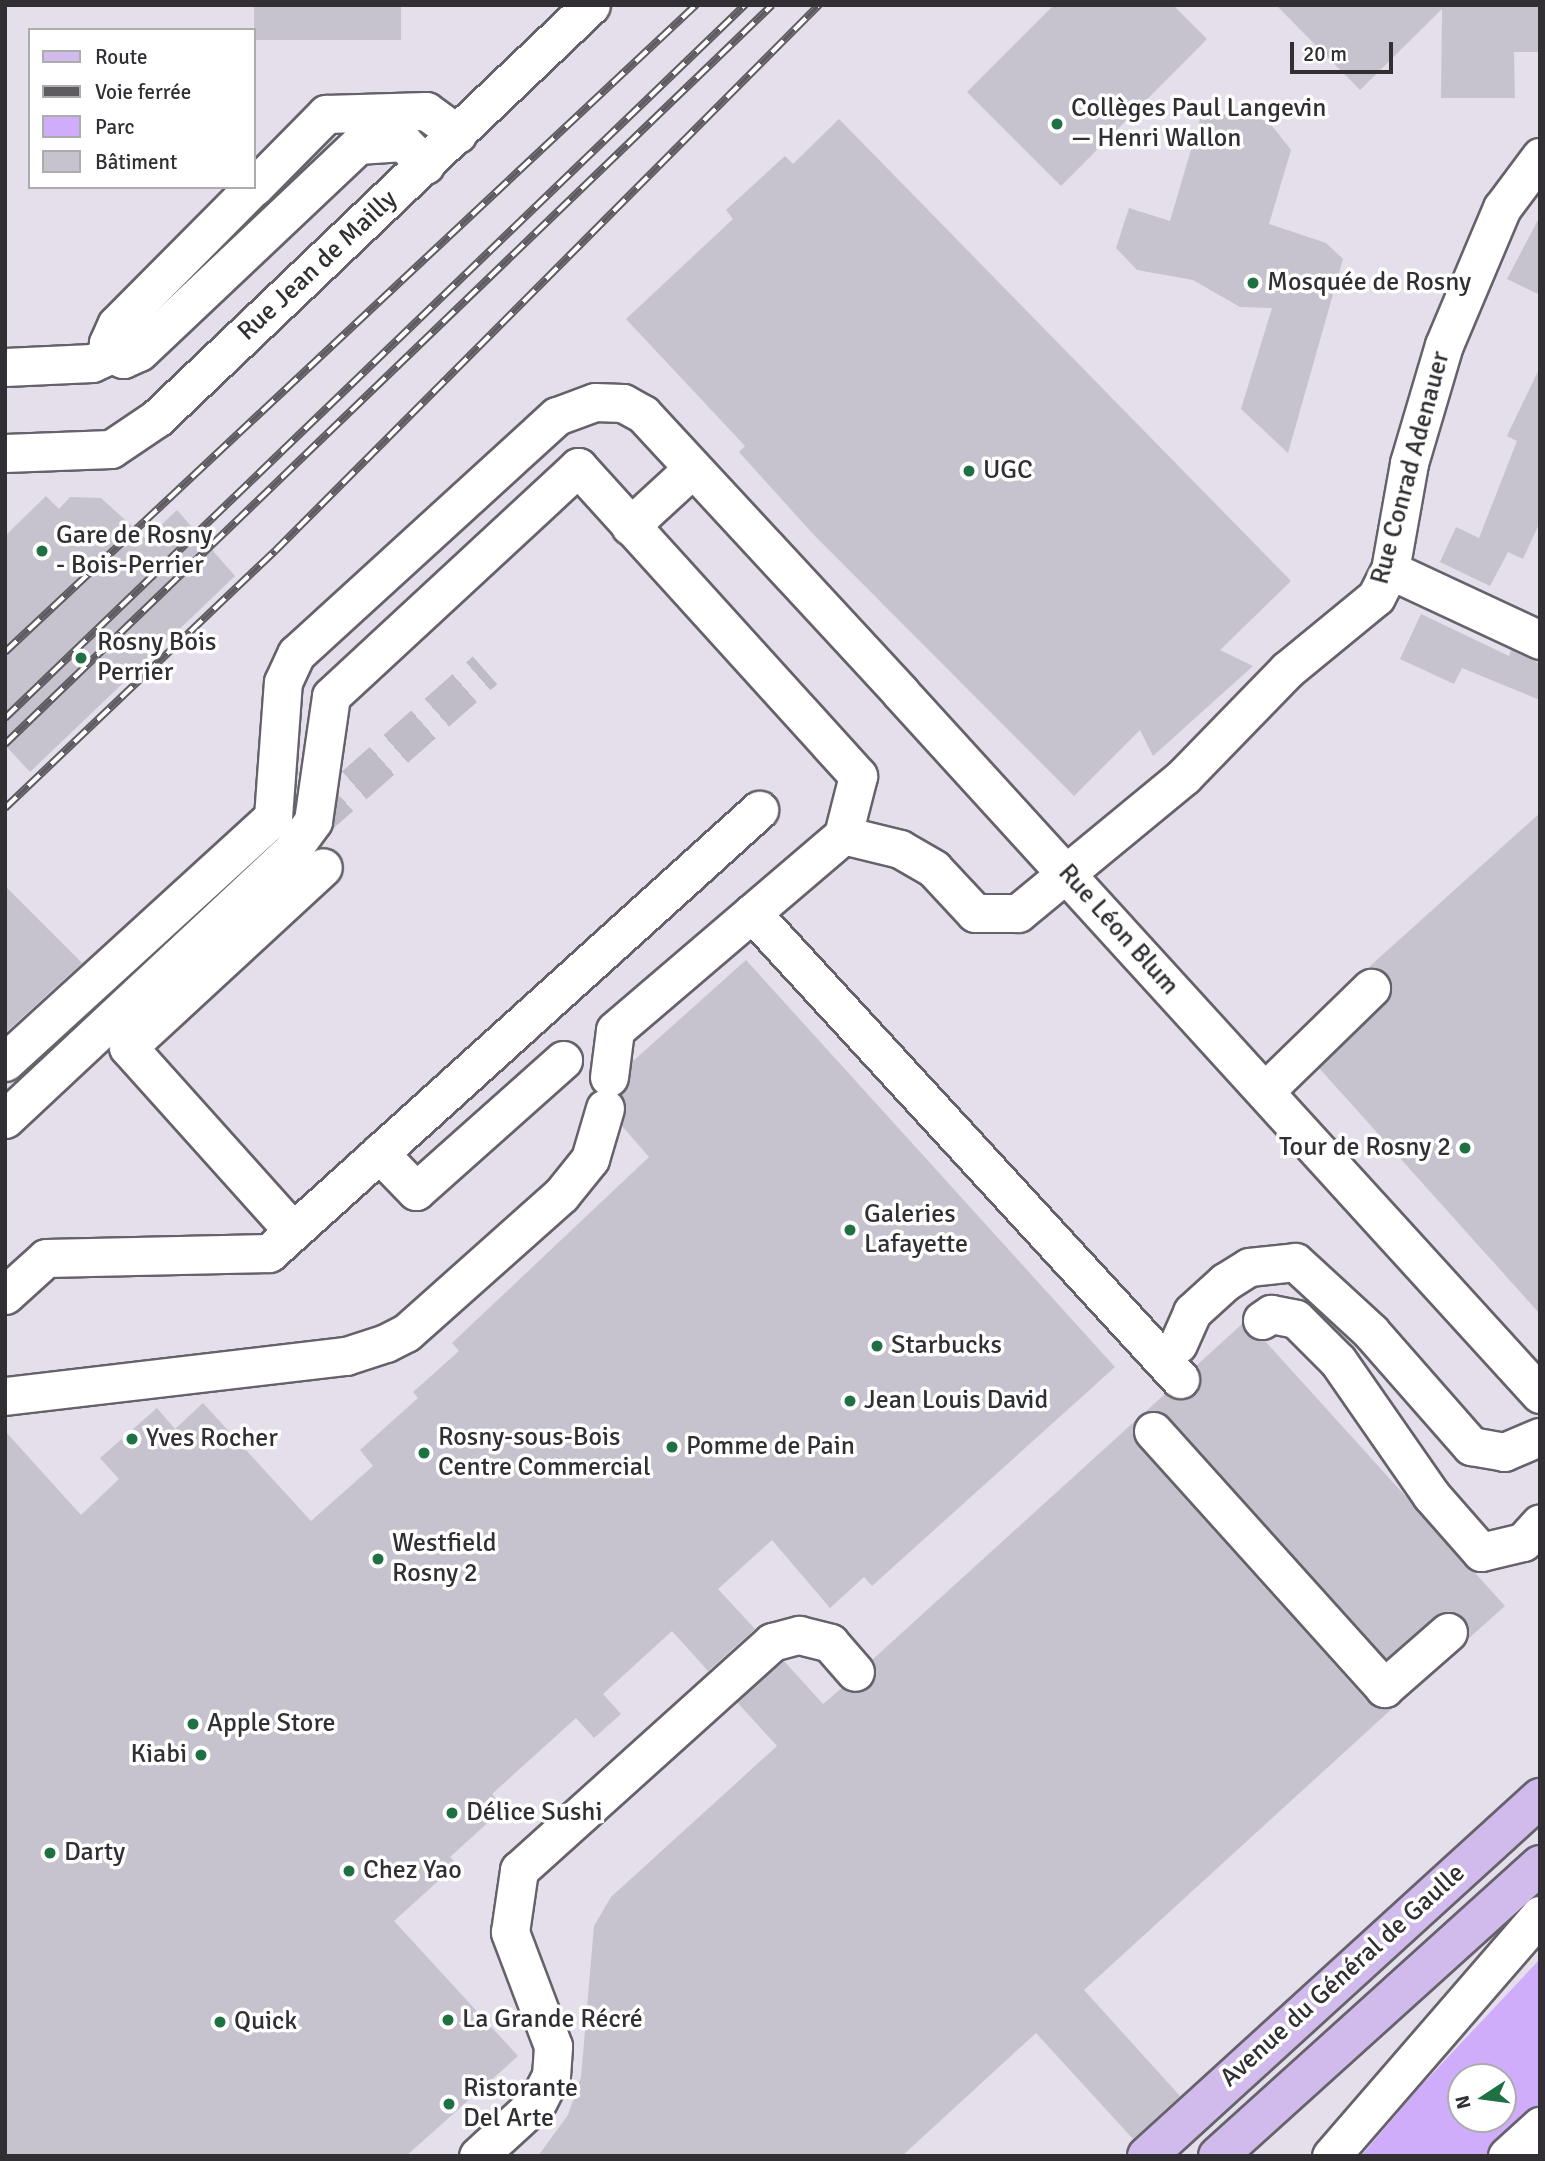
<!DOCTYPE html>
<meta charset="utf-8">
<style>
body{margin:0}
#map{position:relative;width:1545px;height:2161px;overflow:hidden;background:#e4dfea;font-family:Signika,sans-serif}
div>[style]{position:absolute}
.green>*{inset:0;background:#cfadfa}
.building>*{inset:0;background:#c7c3ce;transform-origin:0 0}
.minor-tunnel>*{height:37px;margin-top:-18.5px;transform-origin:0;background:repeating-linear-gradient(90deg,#c0bcc5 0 37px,transparent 0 55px)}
.roads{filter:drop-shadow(2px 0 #66626b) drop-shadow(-2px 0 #66626b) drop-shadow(0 2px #66626b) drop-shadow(0 -2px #66626b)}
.minor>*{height:37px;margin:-18.5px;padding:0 18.5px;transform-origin:18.5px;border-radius:18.5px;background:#fff}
.major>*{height:38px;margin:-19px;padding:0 19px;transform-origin:19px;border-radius:19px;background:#d1bbec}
.rail>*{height:8px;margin-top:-4px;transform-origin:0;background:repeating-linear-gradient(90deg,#fff 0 16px,#5e5b61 0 32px);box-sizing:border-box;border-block:2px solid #5e5b61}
.dots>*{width:19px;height:19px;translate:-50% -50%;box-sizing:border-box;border:4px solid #fff;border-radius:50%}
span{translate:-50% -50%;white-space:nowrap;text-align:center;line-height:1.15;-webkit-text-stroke:7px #fff;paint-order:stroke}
.poi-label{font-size:26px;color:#312f33}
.left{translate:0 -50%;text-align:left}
.right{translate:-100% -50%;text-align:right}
.street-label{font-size:26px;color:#312f33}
.frame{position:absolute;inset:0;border:7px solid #312f33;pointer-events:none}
.legend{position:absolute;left:28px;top:28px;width:228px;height:161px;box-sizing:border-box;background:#fff;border:2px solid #adacad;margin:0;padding:9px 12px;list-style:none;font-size:21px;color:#312f33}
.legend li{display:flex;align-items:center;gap:14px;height:35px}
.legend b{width:35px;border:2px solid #adacad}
.north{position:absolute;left:1447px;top:2063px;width:70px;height:70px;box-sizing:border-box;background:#fff;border:2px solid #adacad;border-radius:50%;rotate:257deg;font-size:19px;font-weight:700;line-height:28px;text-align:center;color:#312f33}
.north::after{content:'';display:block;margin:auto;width:24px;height:32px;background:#1f7143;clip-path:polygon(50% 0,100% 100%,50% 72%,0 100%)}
.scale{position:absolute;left:1290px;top:42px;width:103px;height:32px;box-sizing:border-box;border:4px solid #312f33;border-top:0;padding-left:9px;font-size:21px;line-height:24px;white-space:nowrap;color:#312f33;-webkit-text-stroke:5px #fff;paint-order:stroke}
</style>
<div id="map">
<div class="green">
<div style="clip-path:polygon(evenodd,1540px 1959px,1540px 2156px,1361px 2156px,1419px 2088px,1540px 1959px,1461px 2077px,1503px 2077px,1503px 2119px,1461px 2119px,1461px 2077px)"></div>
</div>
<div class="building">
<div style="left:254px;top:5px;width:147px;height:35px"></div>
<div style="clip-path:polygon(1054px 5px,1173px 5px,1207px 39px,1061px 186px,967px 92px)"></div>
<div style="clip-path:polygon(1276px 5px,1540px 5px,1540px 52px,1514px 52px,1515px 98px,1441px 98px,1442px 9px,1360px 90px)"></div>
<div style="clip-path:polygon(1234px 112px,1269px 122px,1291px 150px,1269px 224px,1326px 243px,1343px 259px,1288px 453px,1241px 409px,1272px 308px,1240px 307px,1193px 280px,1137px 270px,1116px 248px,1129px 208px,1170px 221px,1200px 119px)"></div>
<div style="clip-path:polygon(839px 119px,1291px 581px,1220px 650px,1253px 666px,1153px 756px,1140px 730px,1074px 796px,813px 534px,739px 452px,745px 446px,626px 319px,733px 219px,726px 210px,785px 156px,793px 164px)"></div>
<div style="clip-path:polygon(1540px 216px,1540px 295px,1507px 279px)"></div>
<div style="clip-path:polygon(1540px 367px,1540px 522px,1523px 559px,1508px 552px,1490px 586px,1440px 562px,1456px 527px,1479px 538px,1517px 441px,1507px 436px)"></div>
<div style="clip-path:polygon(46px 496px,59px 509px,70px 497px,101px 498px,146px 539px,177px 510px,235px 576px,30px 772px,5px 745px,5px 536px)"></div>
<div style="clip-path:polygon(1421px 614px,1509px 656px,1511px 650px,1540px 664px,1540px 700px,1462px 668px,1454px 684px,1400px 659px)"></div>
<div style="clip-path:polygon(1540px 813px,1540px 1314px,1319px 1068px,1391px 994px,1386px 974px,1369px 967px)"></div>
<div style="clip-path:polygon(5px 886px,82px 963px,5px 1033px)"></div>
<div style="clip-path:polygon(746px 960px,1115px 1367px,872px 1586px,864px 1577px,830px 1608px,772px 1540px,718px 1589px,755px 1629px,708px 1671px,672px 1631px,603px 1694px,621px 1714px,594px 1738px,576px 1718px,492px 1794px,504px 1808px,450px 1857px,457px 1864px,394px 1921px,518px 2056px,406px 2156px,5px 2156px,5px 1431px,81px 1515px,119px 1479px,100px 1458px,157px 1408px,175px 1429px,203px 1403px,311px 1521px,373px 1466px,360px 1450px,418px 1398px,413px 1392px,459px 1351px,452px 1343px,649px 1157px,622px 1126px,620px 1094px,632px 1062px)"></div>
<div style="clip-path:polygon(1242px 1324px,1252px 1338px,1265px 1341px,1505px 1606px,1468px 1639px,1463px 1618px,1443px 1612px,1386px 1659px,1169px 1417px,1145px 1412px,1165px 1394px,1184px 1400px,1194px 1395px,1200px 1385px,1196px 1366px)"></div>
<div style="clip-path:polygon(1135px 1421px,1137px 1445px,1368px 1702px,1378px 1708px,1396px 1705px,1084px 1990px,1180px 2096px,1133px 2139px,1036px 2033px,902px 2156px,538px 2156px,568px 2115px,581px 2077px,594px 1926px,611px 1897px,777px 1746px,737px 1702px,784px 1661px,823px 1704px,842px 1688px,868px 1688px,875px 1678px,872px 1660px)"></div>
</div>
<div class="minor-tunnel">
<div style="left:313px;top:821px;width:229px;rotate:-41.3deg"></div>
</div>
<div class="roads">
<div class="minor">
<div style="left:253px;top:187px;width:194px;rotate:134.8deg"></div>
<div style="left:116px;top:325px;width:20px;rotate:114deg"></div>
<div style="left:108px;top:343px;width:11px;rotate:75deg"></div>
<div style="left:111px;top:354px;width:13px;rotate:23deg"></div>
<div style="left:123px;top:359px;width:17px;rotate:-24deg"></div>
<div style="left:139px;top:352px;width:301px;rotate:-43.4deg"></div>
<div style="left:358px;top:145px;width:45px;rotate:-3.8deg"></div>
<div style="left:403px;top:142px;width:32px;rotate:46deg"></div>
<div style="left:254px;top:187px;width:103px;rotate:-45.4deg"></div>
<div style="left:326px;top:114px;width:100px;rotate:-1.7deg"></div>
<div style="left:426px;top:111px;width:39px;rotate:36deg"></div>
<div style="left:5px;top:367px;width:87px;rotate:-2.6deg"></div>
<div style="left:92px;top:363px;width:21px;rotate:-25deg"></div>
<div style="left:5px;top:453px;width:106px;rotate:-2.2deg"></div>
<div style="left:111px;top:449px;width:55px;rotate:-34deg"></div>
<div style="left:157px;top:418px;width:599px;rotate:-43.58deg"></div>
<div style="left:630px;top:526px;width:84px;rotate:-42.6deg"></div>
<div style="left:1390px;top:570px;width:166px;rotate:25deg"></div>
<div style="left:752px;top:913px;width:633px;rotate:47.43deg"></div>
<div style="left:5px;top:1062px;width:363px;rotate:-42.4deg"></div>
<div style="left:273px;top:817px;width:135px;rotate:-85.8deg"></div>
<div style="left:283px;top:682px;width:31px;rotate:-65deg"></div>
<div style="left:296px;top:654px;width:353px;rotate:-42.4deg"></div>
<div style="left:557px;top:416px;width:40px;rotate:-20.2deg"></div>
<div style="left:595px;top:402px;width:28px;rotate:2deg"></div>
<div style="left:623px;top:403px;width:23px;rotate:29deg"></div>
<div style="left:643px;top:414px;width:379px;rotate:47.2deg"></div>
<div style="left:900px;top:692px;width:950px;rotate:47.65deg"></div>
<div style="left:609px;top:1077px;width:47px;rotate:-82.7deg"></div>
<div style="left:615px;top:1030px;width:300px;rotate:-40.5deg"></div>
<div style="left:843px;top:835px;width:59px;rotate:13.8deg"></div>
<div style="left:900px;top:849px;width:39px;rotate:30deg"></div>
<div style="left:934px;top:869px;width:60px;rotate:47deg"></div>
<div style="left:975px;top:913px;width:43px"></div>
<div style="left:1018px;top:913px;width:215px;rotate:-39.5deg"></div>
<div style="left:1184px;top:776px;width:148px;rotate:-45.8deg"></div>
<div style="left:1287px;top:670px;width:115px;rotate:-39.4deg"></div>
<div style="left:1376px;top:597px;width:30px;rotate:-63deg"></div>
<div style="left:1390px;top:570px;width:109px;rotate:-79.9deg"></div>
<div style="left:1409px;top:463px;width:123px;rotate:-73.5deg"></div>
<div style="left:1444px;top:345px;width:149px;rotate:-67.1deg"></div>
<div style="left:1502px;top:208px;width:64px;rotate:-53.3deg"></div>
<div style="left:1265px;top:1091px;width:148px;rotate:-44.2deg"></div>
<div style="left:5px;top:1119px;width:393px;rotate:-43.1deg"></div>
<div style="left:292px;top:850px;width:36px;rotate:-54deg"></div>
<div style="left:313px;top:821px;width:126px;rotate:-81.8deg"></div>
<div style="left:331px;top:696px;width:337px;rotate:-42.8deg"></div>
<div style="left:578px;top:467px;width:417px;rotate:47.8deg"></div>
<div style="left:858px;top:776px;width:61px;rotate:104.3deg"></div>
<div style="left:379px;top:1153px;width:53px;rotate:45.8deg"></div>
<div style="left:416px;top:1191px;width:197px;rotate:-41.7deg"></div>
<div style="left:293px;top:1231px;width:247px;rotate:-131.9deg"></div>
<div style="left:128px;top:1047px;width:265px;rotate:-42.7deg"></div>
<div style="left:5px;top:1295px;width:55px;rotate:-42.1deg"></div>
<div style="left:46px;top:1258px;width:223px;rotate:-1.3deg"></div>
<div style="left:269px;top:1253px;width:661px;rotate:-42.12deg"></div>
<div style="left:1262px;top:1320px;width:11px;rotate:-34deg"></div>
<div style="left:1271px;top:1314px;width:25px;rotate:11deg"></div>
<div style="left:1296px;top:1319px;width:59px;rotate:45deg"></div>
<div style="left:1338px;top:1361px;width:163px;rotate:55.2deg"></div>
<div style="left:1431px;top:1495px;width:76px;rotate:48.7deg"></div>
<div style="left:1481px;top:1552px;width:43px;rotate:-13.4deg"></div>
<div style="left:1523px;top:1542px;width:25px;rotate:-48deg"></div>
<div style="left:1178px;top:1344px;width:35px;rotate:-66deg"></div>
<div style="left:1192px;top:1312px;width:45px;rotate:-42.3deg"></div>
<div style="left:1225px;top:1282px;width:28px;rotate:-32deg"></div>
<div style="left:1249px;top:1267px;width:46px;rotate:-6.2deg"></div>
<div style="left:1295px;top:1262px;width:103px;rotate:42.6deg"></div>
<div style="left:1371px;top:1332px;width:152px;rotate:48.7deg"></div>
<div style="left:1471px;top:1446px;width:34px;rotate:10deg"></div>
<div style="left:1504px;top:1452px;width:39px;rotate:-23deg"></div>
<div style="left:5px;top:1396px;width:343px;rotate:-6.7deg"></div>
<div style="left:346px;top:1356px;width:42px;rotate:-18deg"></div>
<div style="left:386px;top:1343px;width:22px;rotate:-27deg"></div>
<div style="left:406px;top:1333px;width:208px;rotate:-41.7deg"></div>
<div style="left:561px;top:1195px;width:46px;rotate:-51.1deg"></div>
<div style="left:590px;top:1159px;width:53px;rotate:-73.6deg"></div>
<div style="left:1153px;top:1431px;width:346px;rotate:48deg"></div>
<div style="left:1384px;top:1688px;width:85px;rotate:-41.2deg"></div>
<div style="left:478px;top:2156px;width:81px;rotate:-42.5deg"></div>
<div style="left:538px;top:2101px;width:28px;rotate:-63deg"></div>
<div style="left:551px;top:2076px;width:30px;rotate:-86deg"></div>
<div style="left:553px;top:2046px;width:122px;rotate:-110.7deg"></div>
<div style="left:510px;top:1932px;width:63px;rotate:-81.7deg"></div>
<div style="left:519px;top:1870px;width:341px;rotate:-42deg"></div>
<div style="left:772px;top:1642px;width:28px;rotate:-15deg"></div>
<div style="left:799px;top:1635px;width:32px;rotate:14deg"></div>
<div style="left:830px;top:1643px;width:38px;rotate:49deg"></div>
<div style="left:1331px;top:2156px;width:319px;rotate:-49.1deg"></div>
<div style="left:1507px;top:2156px;width:45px;rotate:-42.3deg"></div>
</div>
<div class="major">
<div style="left:1147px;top:2156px;width:532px;rotate:-42.33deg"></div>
<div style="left:1218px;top:2156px;width:434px;rotate:-42.1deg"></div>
</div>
</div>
<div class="rail">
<div style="left:5px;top:652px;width:947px;rotate:-43.12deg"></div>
<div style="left:5px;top:718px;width:1028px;rotate:-43.94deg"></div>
<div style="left:5px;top:744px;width:1065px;rotate:-43.93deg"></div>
<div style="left:5px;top:808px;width:373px;rotate:-43.6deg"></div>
<div style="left:275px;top:551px;width:771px;rotate:-45.11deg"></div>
</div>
<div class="dots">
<div style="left:1057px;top:124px;background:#1f7143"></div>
<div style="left:1253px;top:283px;background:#1f7143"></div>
<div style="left:969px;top:471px;background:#1f7143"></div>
<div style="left:42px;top:551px;background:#1f7143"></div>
<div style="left:81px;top:658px;background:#1f7143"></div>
<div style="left:1465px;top:1148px;background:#1f7143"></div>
<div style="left:850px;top:1230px;background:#1f7143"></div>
<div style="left:877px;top:1346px;background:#1f7143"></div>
<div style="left:850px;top:1401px;background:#1f7143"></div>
<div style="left:132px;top:1439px;background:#1f7143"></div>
<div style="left:672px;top:1447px;background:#1f7143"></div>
<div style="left:424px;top:1453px;background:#1f7143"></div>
<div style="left:378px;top:1559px;background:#1f7143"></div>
<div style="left:193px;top:1724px;background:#1f7143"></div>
<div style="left:201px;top:1755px;background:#1f7143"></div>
<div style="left:452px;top:1813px;background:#1f7143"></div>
<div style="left:50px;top:1853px;background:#1f7143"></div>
<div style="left:349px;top:1871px;background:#1f7143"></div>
<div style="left:448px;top:2020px;background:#1f7143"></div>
<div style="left:220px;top:2022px;background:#1f7143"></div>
<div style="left:449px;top:2104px;background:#1f7143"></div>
</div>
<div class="poi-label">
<span class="left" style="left:1071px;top:124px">Collèges Paul Langevin<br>— Henri Wallon</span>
<span class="left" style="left:1267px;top:283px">Mosquée de Rosny</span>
<span class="left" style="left:983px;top:471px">UGC</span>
<span class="left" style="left:56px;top:551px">Gare de Rosny<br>- Bois-Perrier</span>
<span class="left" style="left:97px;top:658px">Rosny Bois<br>Perrier</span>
<span class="right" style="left:1451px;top:1148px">Tour de Rosny 2</span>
<span class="left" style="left:864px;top:1230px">Galeries<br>Lafayette</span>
<span class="left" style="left:891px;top:1346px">Starbucks</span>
<span class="left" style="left:864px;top:1401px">Jean Louis David</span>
<span class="left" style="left:438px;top:1453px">Rosny-sous-Bois<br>Centre Commercial</span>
<span class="left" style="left:146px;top:1439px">Yves Rocher</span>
<span class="left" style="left:686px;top:1447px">Pomme de Pain</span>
<span class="left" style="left:392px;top:1559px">Westfield<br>Rosny 2</span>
<span class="left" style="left:207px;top:1724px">Apple Store</span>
<span class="right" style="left:187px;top:1755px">Kiabi</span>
<span class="left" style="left:466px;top:1813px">Délice Sushi</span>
<span class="left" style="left:64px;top:1853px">Darty</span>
<span class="left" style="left:363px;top:1871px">Chez Yao</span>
<span class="left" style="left:462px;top:2020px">La Grande Récré</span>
<span class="left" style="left:234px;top:2022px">Quick</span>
<span class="left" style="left:463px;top:2104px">Ristorante<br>Del Arte</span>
</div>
<div class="street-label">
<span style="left:318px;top:266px;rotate:-43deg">Rue Jean de Mailly</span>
<span style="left:1411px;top:468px;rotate:-75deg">Rue Conrad Adenauer</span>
<span style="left:1118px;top:930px;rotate:48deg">Rue Léon Blum</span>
<span style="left:1343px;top:1976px;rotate:-42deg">Avenue du Général de Gaulle</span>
</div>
<div class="frame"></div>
<ul class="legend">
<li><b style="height:9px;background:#d1bbec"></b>Route</li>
<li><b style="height:9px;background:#5e5b61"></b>Voie ferrée</li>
<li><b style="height:19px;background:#cfadfa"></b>Parc</li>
<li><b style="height:19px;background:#c7c3ce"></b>Bâtiment</li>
</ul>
<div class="north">N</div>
<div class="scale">20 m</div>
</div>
